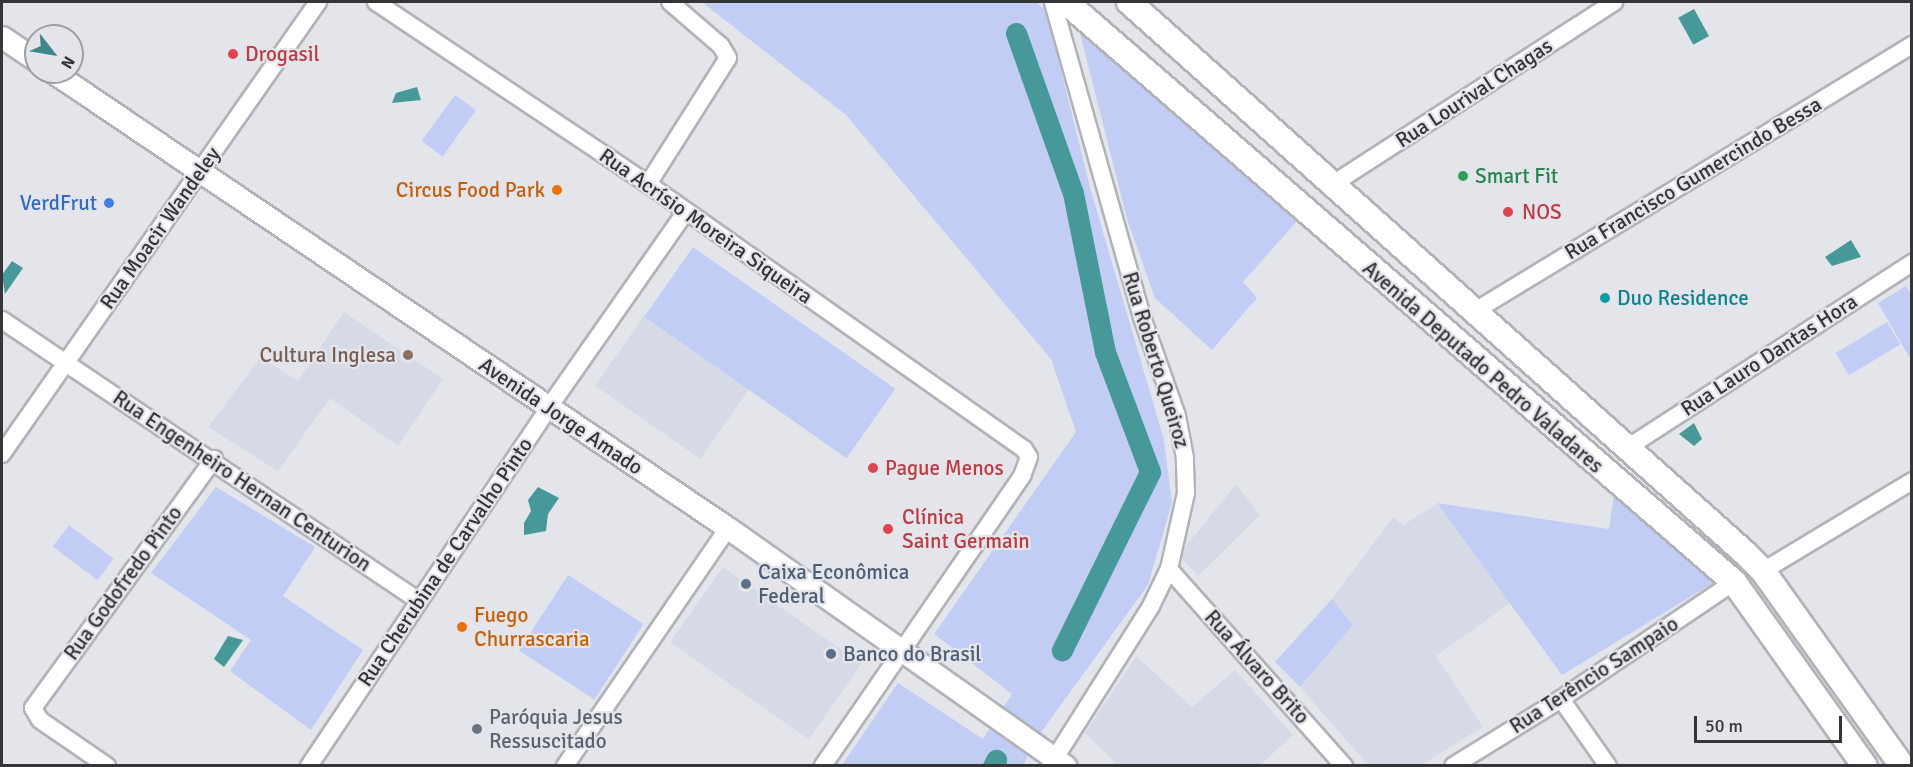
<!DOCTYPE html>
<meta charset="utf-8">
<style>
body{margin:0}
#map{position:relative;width:1913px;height:767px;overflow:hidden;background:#e3e5eb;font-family:Signika,sans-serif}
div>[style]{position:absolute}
.built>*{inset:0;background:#d6dae7;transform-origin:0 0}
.green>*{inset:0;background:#c2cdf6;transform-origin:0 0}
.water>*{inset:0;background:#469899;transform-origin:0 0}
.canal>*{height:21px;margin:-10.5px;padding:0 10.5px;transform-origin:10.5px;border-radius:10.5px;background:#469899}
.roads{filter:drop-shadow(2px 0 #b1b3b8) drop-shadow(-2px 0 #b1b3b8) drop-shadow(0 2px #b1b3b8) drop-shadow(0 -2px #b1b3b8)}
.minor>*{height:16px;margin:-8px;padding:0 8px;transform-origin:8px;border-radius:8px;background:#fff}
.tertiary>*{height:21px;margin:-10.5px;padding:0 10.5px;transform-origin:10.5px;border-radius:10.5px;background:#fff}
.secondary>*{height:24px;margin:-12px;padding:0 12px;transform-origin:12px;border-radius:12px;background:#fff}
.dots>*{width:16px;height:16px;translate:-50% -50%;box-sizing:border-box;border:3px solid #e3e5eb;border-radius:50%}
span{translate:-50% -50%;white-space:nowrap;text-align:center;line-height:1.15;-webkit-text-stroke:4.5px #e3e5eb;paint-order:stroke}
.health-label{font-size:21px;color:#be3a42}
.left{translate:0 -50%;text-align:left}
.street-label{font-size:21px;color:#343537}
.leisure-label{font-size:21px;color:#27864d}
.food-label{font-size:21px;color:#c56008}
.right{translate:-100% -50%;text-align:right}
.shop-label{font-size:21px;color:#366cbe}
.culture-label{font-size:21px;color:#0d838f}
.education-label{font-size:21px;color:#785e54}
.service-label{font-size:21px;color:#4e5e75}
.worship-label{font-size:21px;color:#5b616d}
.frame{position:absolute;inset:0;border:3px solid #343537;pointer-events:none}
.north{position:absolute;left:24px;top:24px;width:60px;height:60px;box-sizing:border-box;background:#e3e5eb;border:2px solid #9d9fa3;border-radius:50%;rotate:121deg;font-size:16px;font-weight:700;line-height:24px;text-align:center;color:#343537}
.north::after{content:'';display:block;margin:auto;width:21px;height:27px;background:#3e8689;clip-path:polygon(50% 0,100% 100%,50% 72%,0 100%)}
.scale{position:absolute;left:1694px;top:716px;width:148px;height:27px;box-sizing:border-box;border:3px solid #343537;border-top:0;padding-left:8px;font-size:18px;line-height:21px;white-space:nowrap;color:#343537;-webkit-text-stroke:4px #e3e5eb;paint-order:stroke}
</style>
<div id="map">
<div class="built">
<div style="clip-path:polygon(344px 312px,443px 379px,398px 446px,330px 398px,278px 471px,208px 427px,261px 357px,298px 381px)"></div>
<div style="left:644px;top:316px;width:128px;height:85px;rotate:35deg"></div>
<div style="clip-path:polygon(1236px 484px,1260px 515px,1198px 576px,1179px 555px)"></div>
<div style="clip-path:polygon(1437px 504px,1510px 603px,1436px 656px,1483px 727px,1421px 765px,1368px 765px,1300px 687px,1353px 625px,1332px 599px,1393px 517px,1403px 525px)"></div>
<div style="left:723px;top:567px;width:169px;height:92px;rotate:35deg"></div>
<div style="clip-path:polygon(1136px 656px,1192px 707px,1235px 670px,1293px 735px,1260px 765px,1118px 765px,1085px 733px)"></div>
</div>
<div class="green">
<div style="clip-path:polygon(702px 2px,1035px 2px,1046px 10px,1091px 191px,1164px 440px,1172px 503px,1148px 585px,1031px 746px,1024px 765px,842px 765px,898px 683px,983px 739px,1012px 694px,934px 634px,1076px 432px,1051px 359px,846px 115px)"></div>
<div style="clip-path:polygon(1080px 33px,1297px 221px,1243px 282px,1257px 298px,1212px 350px,1155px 298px,1127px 219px)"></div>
<div style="left:455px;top:95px;width:26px;height:57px;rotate:36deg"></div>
<div style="left:693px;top:247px;width:247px;height:85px;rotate:35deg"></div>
<div style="clip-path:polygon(1906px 286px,1911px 295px,1911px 360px,1878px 303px)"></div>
<div style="left:1887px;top:322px;width:26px;height:60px;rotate:59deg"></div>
<div style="clip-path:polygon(216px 487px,315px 547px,283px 596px,363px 650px,311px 730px,230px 671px,251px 640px,151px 573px)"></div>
<div style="clip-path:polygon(1614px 495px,1713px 583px,1562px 675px,1437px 503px,1609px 529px)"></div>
<div style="left:69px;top:525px;width:56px;height:27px;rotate:37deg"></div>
<div style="left:568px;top:575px;width:90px;height:90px;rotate:33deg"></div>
<div style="clip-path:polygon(1332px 599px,1353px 625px,1300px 687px,1275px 662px)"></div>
</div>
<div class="water">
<div style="left:1694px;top:9px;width:31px;height:18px;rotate:61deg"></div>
<div style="clip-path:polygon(417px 87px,421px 100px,392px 103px,396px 93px)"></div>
<div style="clip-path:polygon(1851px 240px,1861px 257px,1832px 266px,1825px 257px)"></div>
<div style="clip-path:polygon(12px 261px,23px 268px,5px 294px,2px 275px)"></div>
<div style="clip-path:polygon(1694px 423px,1702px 439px,1694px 446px,1679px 434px)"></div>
<div style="clip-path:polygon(538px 487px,559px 498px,548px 514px,546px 531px,524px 535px,524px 523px,531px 511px,528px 500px)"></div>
<div style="clip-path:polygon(228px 636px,243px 640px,224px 667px,214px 659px)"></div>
</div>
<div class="canal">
<div style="left:1016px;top:33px;width:170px;rotate:70.4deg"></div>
<div style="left:1073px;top:193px;width:162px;rotate:78.6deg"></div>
<div style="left:1105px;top:352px;width:128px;rotate:69.4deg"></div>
<div style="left:1150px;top:472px;width:199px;rotate:116.3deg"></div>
<div style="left:993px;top:766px;width:7px;rotate:-63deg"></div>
</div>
<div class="roads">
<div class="minor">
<div style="left:376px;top:2px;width:327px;rotate:33.8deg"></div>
<div style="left:648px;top:184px;width:460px;rotate:35.2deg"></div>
<div style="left:1024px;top:449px;width:9px;rotate:58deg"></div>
<div style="left:1029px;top:457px;width:20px;rotate:110deg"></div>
<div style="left:1022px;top:476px;width:352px;rotate:124.5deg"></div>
<div style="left:648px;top:184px;width:149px;rotate:-57.6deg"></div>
<div style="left:728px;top:58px;width:14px;rotate:-120deg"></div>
<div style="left:721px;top:46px;width:67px;rotate:-139.2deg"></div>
<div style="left:1333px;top:184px;width:335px;rotate:-32.9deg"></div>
<div style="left:1475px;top:311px;width:512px;rotate:-31.33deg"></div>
<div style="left:2px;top:320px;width:503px;rotate:33.97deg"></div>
<div style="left:1627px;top:448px;width:340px;rotate:-33deg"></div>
<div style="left:2px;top:454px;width:552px;rotate:-55.04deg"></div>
<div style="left:1169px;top:569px;width:264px;rotate:48.4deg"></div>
<div style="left:1763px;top:571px;width:174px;rotate:-31.1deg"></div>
<div style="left:1561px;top:699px;width:82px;rotate:55deg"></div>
<div style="left:107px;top:766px;width:81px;rotate:-145.5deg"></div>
<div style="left:40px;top:720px;width:14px;rotate:-120deg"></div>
<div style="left:33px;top:708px;width:308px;rotate:-54deg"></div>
<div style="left:309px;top:766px;width:432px;rotate:-56.2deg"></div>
<div style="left:549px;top:407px;width:239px;rotate:-55deg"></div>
<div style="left:565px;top:766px;width:288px;rotate:-55.6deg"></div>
<div style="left:1050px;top:766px;width:189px;rotate:-57.7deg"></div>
<div style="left:1151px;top:606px;width:41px;rotate:-64.1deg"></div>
<div style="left:1169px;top:569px;width:78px;rotate:-77.4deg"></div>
<div style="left:1186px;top:493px;width:35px;rotate:-92deg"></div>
<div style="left:1185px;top:458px;width:43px;rotate:-100.8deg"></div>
<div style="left:1177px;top:416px;width:105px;rotate:-109.5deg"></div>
<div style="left:1142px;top:317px;width:327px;rotate:-105.8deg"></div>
<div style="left:1453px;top:766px;width:127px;rotate:-31.8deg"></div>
<div style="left:1561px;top:699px;width:209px;rotate:-34.1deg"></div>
</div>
<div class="tertiary">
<div style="left:2px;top:37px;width:41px;rotate:34.1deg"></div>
<div style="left:53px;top:72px;width:815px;rotate:34.04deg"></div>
<div style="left:728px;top:528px;width:413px;rotate:35.2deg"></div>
</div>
<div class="secondary">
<div style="left:1066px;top:2px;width:885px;rotate:40.97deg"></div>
<div style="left:1734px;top:582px;width:226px;rotate:54.6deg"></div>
<div style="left:1129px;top:2px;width:826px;rotate:41.81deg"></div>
<div style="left:1745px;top:553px;width:25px;rotate:45deg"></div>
<div style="left:1763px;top:571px;width:239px;rotate:54.5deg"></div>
</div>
</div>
<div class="dots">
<div style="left:233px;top:54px;background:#e0444e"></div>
<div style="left:1463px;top:176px;background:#2e9e5b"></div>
<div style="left:557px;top:190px;background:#e8710a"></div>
<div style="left:109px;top:203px;background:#3f7fe0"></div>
<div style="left:1508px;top:212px;background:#e0444e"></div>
<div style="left:1605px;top:298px;background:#0f9aa8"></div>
<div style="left:408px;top:355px;background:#8d6e63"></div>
<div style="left:873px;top:468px;background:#e0444e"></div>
<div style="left:888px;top:529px;background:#e0444e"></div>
<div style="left:746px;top:584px;background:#5c6f8a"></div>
<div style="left:462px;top:627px;background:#e8710a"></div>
<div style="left:831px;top:654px;background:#5c6f8a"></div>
<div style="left:477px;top:729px;background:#6b7280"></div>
</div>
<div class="health-label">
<span class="left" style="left:245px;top:54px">Drogasil</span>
<span class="left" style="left:1522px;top:212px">NOS</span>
<span class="left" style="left:885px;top:468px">Pague Menos</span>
<span class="left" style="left:902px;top:529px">Clínica<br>Saint Germain</span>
</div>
<div class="street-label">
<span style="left:1474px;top:93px;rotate:-33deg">Rua Lourival Chagas</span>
<span style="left:1693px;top:178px;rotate:-31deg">Rua Francisco Gumercindo Bessa</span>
<span style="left:706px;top:226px;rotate:35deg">Rua Acrísio Moreira Siqueira</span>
<span style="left:160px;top:228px;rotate:-55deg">Rua Moacir Wandeley</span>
<span style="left:1769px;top:355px;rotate:-33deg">Rua Lauro Dantas Hora</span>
<span style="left:1156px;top:360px;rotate:73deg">Rua Roberto Queiroz</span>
<span style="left:1483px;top:367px;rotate:41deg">Avenida Deputado Pedro Valadares</span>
<span style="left:561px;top:416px;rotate:34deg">Avenida Jorge Amado</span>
<span style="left:242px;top:481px;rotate:34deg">Rua Engenheiro Hernan Centurion</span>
<span style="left:445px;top:562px;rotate:-56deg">Rua Cherubina de Carvalho Pinto</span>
<span style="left:123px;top:583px;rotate:-54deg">Rua Godofredo Pinto</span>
<span style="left:1257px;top:667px;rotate:48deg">Rua Álvaro Brito</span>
<span style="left:1594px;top:675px;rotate:-33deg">Rua Terêncio Sampaio</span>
</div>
<div class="leisure-label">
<span class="left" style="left:1475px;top:176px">Smart Fit</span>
</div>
<div class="food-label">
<span class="right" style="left:545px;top:190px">Circus Food Park</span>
<span class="left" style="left:474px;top:627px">Fuego<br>Churrascaria</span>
</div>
<div class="shop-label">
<span class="right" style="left:97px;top:203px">VerdFrut</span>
</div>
<div class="culture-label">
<span class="left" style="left:1617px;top:298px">Duo Residence</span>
</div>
<div class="education-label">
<span class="right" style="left:396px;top:355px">Cultura Inglesa</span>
</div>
<div class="service-label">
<span class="left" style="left:758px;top:584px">Caixa Econômica<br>Federal</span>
<span class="left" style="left:843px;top:654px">Banco do Brasil</span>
</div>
<div class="worship-label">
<span class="left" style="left:489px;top:729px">Paróquia Jesus<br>Ressuscitado</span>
</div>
<div class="frame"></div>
<div class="north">N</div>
<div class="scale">50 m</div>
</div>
